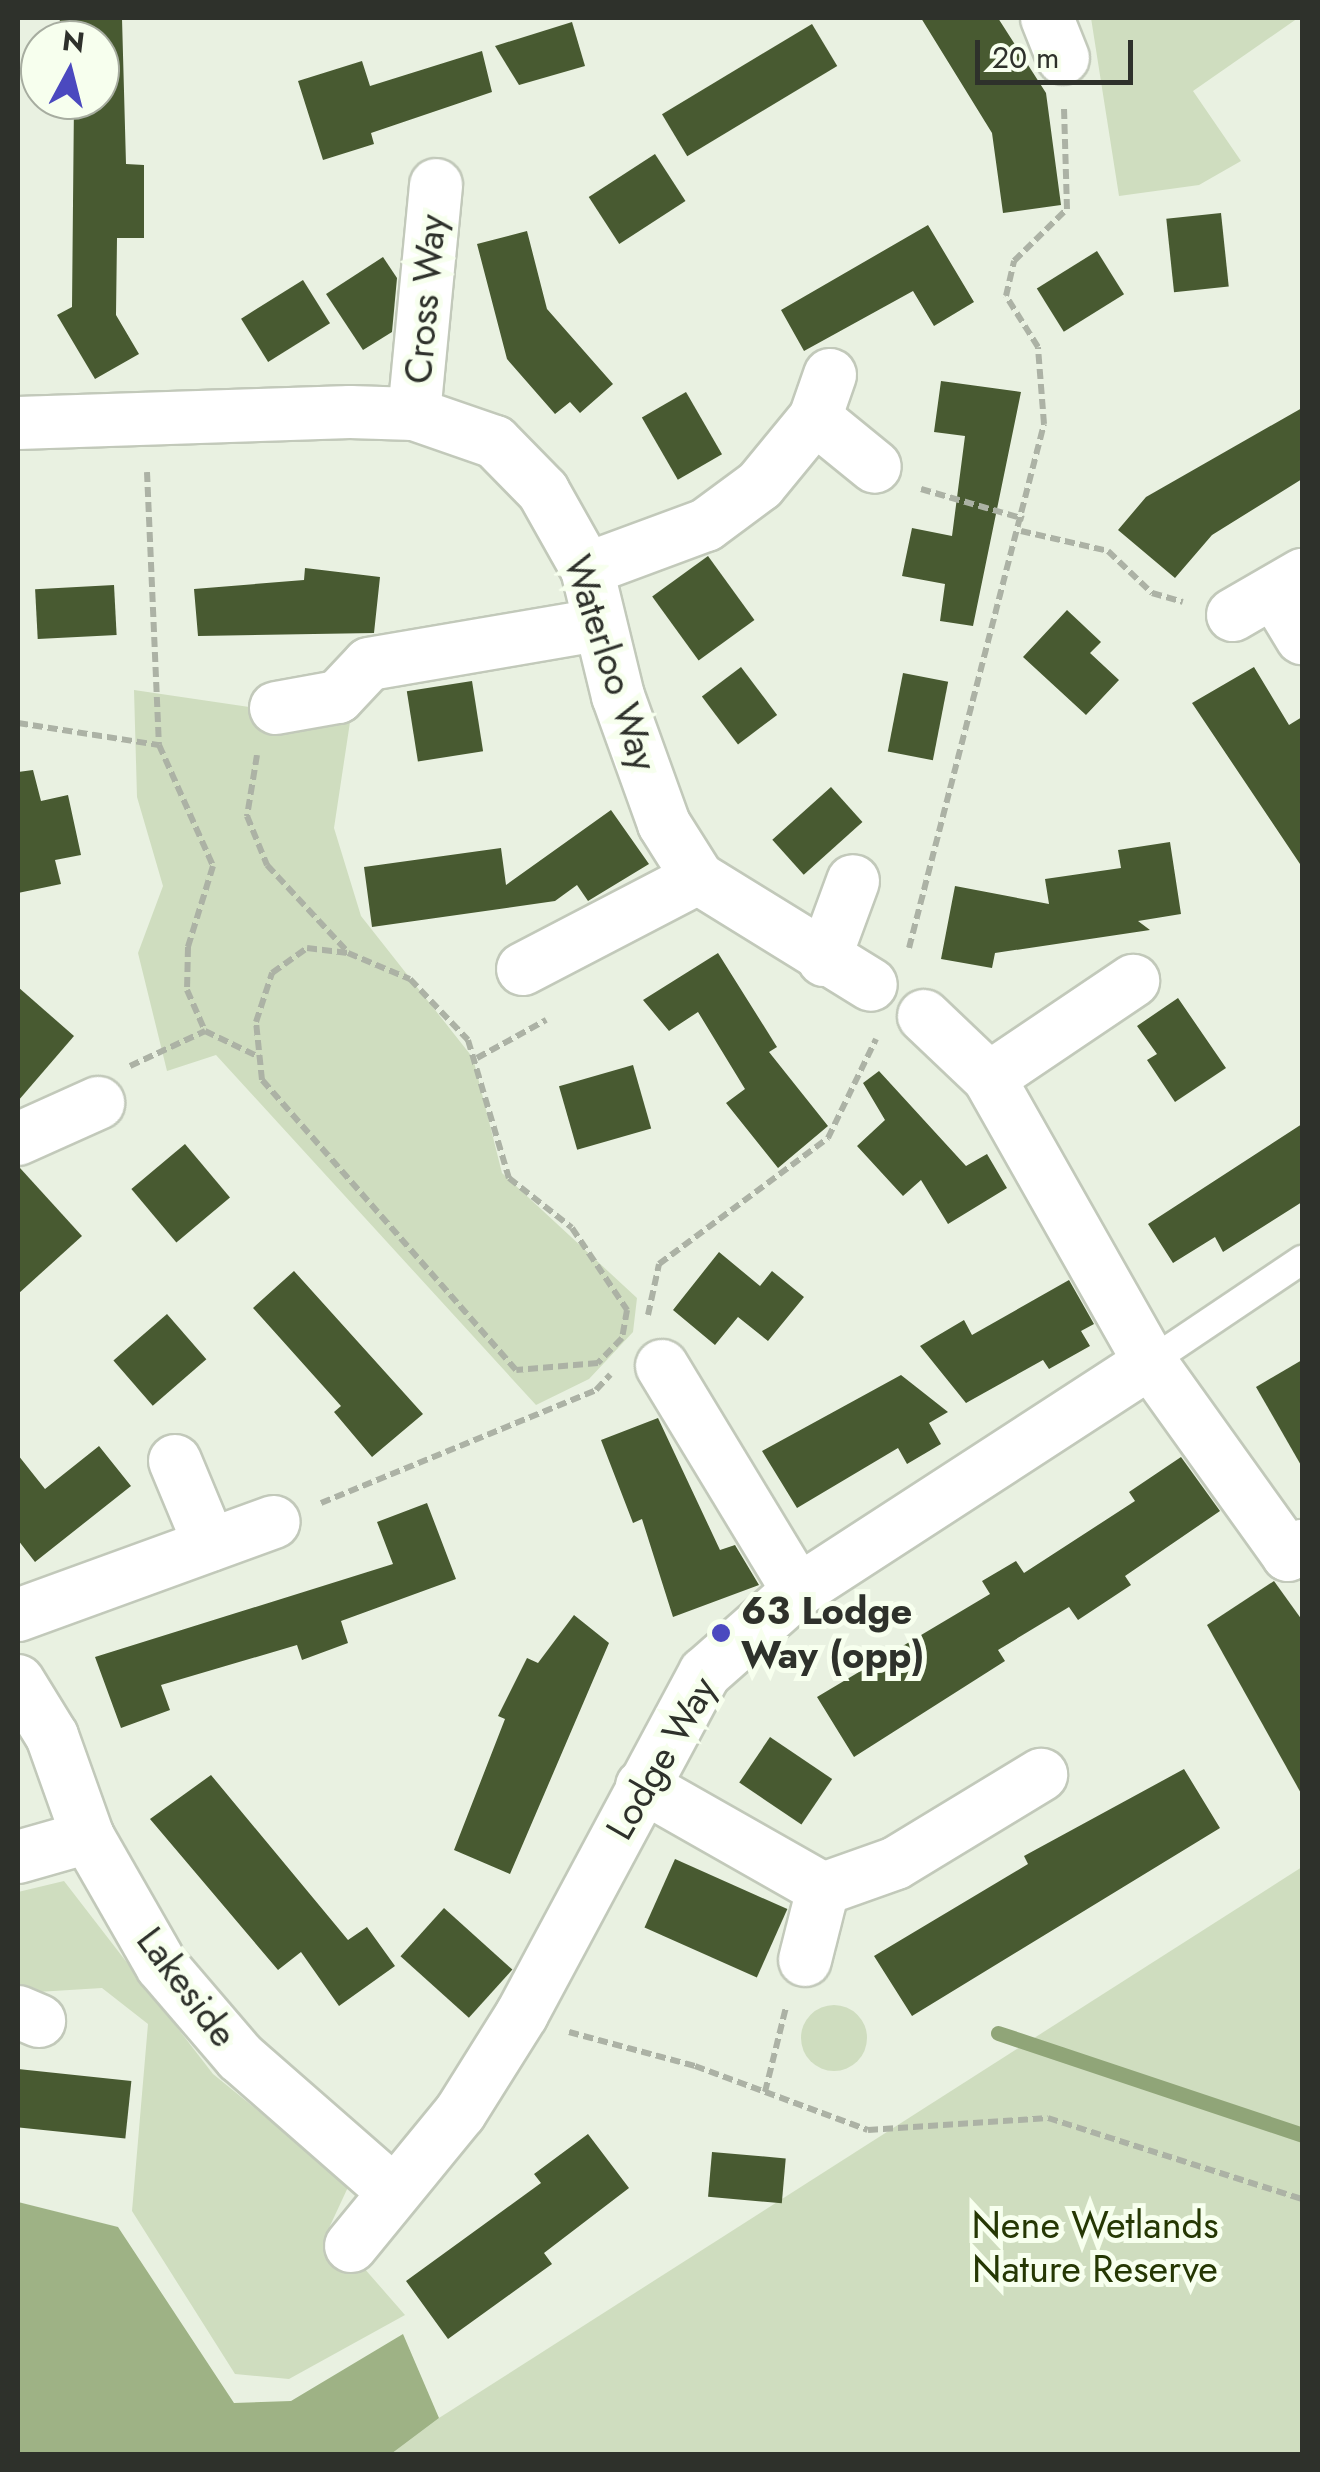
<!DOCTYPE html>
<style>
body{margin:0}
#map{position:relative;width:1320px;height:2472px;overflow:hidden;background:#e9f1e1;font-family:Jost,sans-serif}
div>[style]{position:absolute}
.green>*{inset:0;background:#cfddbf}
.round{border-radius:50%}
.forest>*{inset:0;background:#9eb285}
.stream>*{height:15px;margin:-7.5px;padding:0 7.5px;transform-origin:7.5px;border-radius:7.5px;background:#90a578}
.building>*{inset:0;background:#485a31;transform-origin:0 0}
.path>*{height:6px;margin-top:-3px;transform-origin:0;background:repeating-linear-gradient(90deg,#acb2a5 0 10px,transparent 0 15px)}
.roads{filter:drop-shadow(2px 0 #c2c9ba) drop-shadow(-2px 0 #c2c9ba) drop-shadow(0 2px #c2c9ba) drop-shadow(0 -2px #c2c9ba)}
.lane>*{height:28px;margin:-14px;padding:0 14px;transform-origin:14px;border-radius:14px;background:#fff}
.street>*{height:52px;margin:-26px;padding:0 26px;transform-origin:26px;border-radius:26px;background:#fff}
.dots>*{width:28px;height:28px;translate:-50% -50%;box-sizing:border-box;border:5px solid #f7ffee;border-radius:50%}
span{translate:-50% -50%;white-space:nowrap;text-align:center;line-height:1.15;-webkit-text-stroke:10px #f7ffee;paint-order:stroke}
.street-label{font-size:38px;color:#2e312b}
.poi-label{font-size:38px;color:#2e312b;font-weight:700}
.left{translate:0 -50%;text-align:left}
.park-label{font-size:38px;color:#253703}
.frame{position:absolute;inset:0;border:20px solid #2e312b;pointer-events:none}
.north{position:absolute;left:20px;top:20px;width:100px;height:100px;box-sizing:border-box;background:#f7ffee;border:2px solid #a7ada0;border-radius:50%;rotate:7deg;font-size:28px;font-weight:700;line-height:40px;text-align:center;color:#2e312b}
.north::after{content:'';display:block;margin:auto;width:35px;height:45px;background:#4b49bf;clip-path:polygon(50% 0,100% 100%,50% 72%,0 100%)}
.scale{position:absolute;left:975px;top:40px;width:158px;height:45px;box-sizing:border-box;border:5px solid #2e312b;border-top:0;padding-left:12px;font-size:30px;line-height:35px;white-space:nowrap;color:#2e312b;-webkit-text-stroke:8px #f7ffee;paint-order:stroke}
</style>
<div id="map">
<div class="green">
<div style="clip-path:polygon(1091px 18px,1298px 18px,1193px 91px,1241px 161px,1199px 185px,1119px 196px)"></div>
<div style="clip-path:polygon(134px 690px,350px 722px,334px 828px,361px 916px,473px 1058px,502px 1173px,637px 1298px,633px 1332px,589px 1379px,536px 1405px,216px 1055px,167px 1071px,138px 953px,163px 886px,137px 797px)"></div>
<div style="clip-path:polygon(1302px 1867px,1302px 2454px,391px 2454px,439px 2418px)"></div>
<div style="clip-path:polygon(64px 1881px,213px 2074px,349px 2185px,329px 2228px,405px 2315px,289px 2379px,235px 2374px,132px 2211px,148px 2024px,102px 1988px,37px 1992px,18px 1984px,18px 1892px)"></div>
<div class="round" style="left:801px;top:2005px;width:66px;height:66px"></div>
</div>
<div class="forest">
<div style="clip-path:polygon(18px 2202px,118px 2227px,234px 2403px,291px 2401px,403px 2334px,439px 2418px,391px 2454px,18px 2454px)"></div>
</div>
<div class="stream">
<div style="left:998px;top:2033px;width:321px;rotate:18.5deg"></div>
</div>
<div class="building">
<div style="clip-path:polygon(59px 18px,122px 18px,126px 164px,144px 165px,144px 238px,117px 238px,116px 315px,139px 354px,95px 379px,57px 315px,72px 307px,74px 100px,100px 100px,100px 40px,66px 40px)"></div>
<div style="clip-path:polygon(921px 18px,998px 18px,1046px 93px,1061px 205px,1003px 213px,992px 133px)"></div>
<div style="clip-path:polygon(572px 22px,585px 66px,519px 85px,495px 46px)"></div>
<div style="left:812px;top:24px;width:49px;height:175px;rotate:59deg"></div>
<div style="clip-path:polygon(482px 51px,492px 92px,371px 133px,374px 144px,323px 160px,298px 81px,362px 61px,370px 86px)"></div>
<div style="left:655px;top:154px;width:56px;height:79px;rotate:57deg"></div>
<div style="left:1221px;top:213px;width:74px;height:55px;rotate:84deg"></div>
<div style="clip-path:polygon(928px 225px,974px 302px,934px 326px,913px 291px,804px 351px,781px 310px)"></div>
<div style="clip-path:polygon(527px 231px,547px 309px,613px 384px,580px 413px,570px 402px,555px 414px,507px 359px,477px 244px)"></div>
<div style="left:1097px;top:251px;width:51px;height:71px;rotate:58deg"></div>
<div style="clip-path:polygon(383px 257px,397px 278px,392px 332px,363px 350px,326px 294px)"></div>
<div style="left:303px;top:280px;width:51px;height:73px;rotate:58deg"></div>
<div style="clip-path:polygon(941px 381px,1021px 392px,973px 626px,940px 621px,945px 584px,902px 576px,912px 528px,952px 536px,965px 436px,934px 432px)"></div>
<div style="left:686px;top:392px;width:72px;height:51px;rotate:60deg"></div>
<div style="clip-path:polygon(1302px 408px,1302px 479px,1212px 535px,1175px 578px,1118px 530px,1146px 497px)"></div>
<div style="left:708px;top:556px;width:79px;height:69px;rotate:54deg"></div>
<div style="clip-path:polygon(305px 568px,380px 577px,374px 633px,198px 636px,194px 589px,304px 580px)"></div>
<div style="left:114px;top:585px;width:50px;height:79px;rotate:87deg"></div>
<div style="clip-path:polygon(1067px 610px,1101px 642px,1090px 653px,1119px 680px,1086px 715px,1023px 657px)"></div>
<div style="left:741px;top:667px;width:60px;height:49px;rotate:53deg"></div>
<div style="clip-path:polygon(1254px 667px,1289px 725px,1302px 717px,1302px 867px,1192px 703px)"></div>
<div style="left:903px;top:673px;width:46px;height:80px;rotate:11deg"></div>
<div style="left:472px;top:681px;width:71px;height:66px;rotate:81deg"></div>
<div style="clip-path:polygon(33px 770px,41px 801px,68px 795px,81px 855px,55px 860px,61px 884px,18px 893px,18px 772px)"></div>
<div style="left:831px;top:787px;width:47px;height:79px;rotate:48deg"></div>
<div style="clip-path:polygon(611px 810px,649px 864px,588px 901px,577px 885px,555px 901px,372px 927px,364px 867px,501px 848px,506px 885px)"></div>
<div style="clip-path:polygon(1170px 842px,1181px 914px,1138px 921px,1150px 930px,995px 953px,992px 968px,941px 959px,955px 886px,1049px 904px,1045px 879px,1121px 868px,1118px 850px)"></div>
<div style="clip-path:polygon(718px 953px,777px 1047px,769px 1052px,828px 1126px,778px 1168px,726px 1103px,745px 1089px,698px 1012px,669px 1031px,643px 1000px)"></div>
<div style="clip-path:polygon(18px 987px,74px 1036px,18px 1101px)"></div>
<div style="clip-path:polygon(1178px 998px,1226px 1068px,1175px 1102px,1147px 1060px,1157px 1054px,1137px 1026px)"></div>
<div style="left:633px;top:1065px;width:66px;height:77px;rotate:74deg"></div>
<div style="clip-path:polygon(879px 1071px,966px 1166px,987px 1154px,1007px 1188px,948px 1224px,921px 1180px,903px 1196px,857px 1146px,885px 1120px,863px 1083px)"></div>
<div style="clip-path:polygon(1302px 1124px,1302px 1202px,1223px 1252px,1215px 1237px,1173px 1263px,1148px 1224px)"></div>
<div style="left:185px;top:1144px;width:70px;height:70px;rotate:50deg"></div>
<div style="clip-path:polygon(20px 1168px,82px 1236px,18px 1294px,18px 1169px)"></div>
<div style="clip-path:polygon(719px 1252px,760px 1286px,772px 1271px,804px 1297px,768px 1341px,738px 1317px,715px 1345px,673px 1310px)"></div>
<div style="clip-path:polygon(294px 1271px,423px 1414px,372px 1457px,334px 1412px,341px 1406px,253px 1308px)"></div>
<div style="clip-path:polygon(1069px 1280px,1094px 1324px,1081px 1331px,1090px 1346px,1049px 1369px,1043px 1360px,966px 1403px,920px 1346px,964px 1320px,972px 1335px)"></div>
<div style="left:167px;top:1314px;width:60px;height:71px;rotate:49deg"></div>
<div style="clip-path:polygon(1302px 1360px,1302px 1467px,1256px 1387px)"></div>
<div style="clip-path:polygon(901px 1375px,948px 1412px,929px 1423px,941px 1444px,907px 1464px,898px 1448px,797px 1508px,762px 1451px)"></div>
<div style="clip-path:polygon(658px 1418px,720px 1550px,735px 1545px,759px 1585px,673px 1617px,642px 1519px,633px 1523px,601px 1440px)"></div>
<div style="clip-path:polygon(99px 1446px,131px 1486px,35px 1562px,18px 1540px,18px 1455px,45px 1489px)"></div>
<div style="clip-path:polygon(1181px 1457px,1220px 1511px,1125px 1576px,1131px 1585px,1078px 1620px,1069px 1607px,998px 1650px,1005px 1661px,854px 1757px,817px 1697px,990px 1594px,982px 1581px,1016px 1561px,1024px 1573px,1135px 1501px,1129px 1492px)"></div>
<div style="clip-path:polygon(427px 1503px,456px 1579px,341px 1621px,348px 1643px,302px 1660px,297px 1645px,161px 1685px,170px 1710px,121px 1728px,95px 1657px,393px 1564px,377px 1522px)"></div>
<div style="clip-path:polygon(1274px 1581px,1302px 1620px,1302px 1795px,1207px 1625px)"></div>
<div style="clip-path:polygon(574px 1615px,609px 1643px,510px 1874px,454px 1850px,505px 1719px,498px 1716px,527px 1658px,538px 1663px)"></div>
<div style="left:770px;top:1737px;width:75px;height:55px;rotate:34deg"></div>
<div style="clip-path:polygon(1184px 1769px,1220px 1828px,912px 2016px,874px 1956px,1028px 1864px,1024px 1856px)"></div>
<div style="clip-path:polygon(211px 1775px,348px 1940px,367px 1927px,395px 1966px,339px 2006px,301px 1952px,278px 1970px,150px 1819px)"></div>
<div style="left:675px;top:1859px;width:123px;height:75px;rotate:24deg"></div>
<div style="left:444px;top:1908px;width:92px;height:65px;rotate:42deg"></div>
<div style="left:18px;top:2069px;width:114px;height:58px;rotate:6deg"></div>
<div style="clip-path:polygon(588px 2134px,629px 2188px,544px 2253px,552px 2264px,448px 2339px,406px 2281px,541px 2183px,534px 2174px)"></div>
<div style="left:712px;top:2152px;width:74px;height:45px;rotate:5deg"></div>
</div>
<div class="path">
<div style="left:147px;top:472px;width:273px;rotate:87.5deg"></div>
<div style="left:159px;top:745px;width:133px;rotate:65.9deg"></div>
<div style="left:213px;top:866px;width:85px;rotate:107.2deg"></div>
<div style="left:188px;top:947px;width:43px;rotate:91.3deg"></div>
<div style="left:187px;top:990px;width:45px;rotate:66.3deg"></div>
<div style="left:205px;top:1031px;width:62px;rotate:25.7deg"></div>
<div style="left:921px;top:489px;width:107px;rotate:16.2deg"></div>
<div style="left:1021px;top:531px;width:89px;rotate:12.9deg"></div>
<div style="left:1108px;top:551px;width:61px;rotate:43.7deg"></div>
<div style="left:1152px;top:593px;width:32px;rotate:16deg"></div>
<div style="left:18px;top:723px;width:143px;rotate:8.9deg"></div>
<div style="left:257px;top:755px;width:62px;rotate:99.3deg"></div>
<div style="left:247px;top:816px;width:53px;rotate:67.8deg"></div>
<div style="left:267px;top:865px;width:117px;rotate:47.1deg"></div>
<div style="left:307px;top:948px;width:41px;rotate:7deg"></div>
<div style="left:348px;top:953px;width:67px;rotate:22.8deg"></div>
<div style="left:410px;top:979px;width:84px;rotate:46.4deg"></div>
<div style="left:468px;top:1040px;width:144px;rotate:73.5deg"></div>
<div style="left:509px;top:1178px;width:80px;rotate:38.4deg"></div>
<div style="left:572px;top:1228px;width:99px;rotate:56.1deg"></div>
<div style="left:627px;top:1310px;width:28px;rotate:100deg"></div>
<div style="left:622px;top:1338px;width:35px;rotate:134deg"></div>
<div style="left:598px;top:1363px;width:82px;rotate:175.1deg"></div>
<div style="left:516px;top:1370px;width:386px;rotate:-131.2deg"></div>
<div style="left:262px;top:1080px;width:58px;rotate:-95.9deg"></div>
<div style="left:256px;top:1022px;width:52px;rotate:-71.9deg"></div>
<div style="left:272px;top:973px;width:43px;rotate:-35.5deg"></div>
<div style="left:909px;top:948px;width:541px;rotate:-75.55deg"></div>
<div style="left:1044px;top:424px;width:77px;rotate:-94.5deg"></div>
<div style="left:1038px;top:347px;width:60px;rotate:-122.1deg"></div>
<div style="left:1006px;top:296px;width:36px;rotate:-77deg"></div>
<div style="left:1014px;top:261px;width:74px;rotate:-44.5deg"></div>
<div style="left:1067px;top:209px;width:103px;rotate:-91.7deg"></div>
<div style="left:477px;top:1058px;width:79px;rotate:-28.8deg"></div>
<div style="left:130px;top:1066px;width:83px;rotate:-25deg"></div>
<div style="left:648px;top:1315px;width:52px;rotate:-77.8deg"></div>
<div style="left:659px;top:1264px;width:211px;rotate:-36.7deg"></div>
<div style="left:828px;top:1138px;width:110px;rotate:-64.1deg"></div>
<div style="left:321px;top:1503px;width:297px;rotate:-22.3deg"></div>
<div style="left:596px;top:1390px;width:21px;rotate:-47deg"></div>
<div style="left:569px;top:2032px;width:131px;rotate:15.1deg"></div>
<div style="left:695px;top:2066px;width:184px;rotate:20.3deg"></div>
<div style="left:868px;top:2130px;width:180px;rotate:-3.8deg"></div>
<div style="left:1048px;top:2118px;width:267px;rotate:17.7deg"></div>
<div style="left:765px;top:2092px;width:88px;rotate:-76.1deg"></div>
</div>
<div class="roads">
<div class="lane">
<div style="left:1150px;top:1362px;width:183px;rotate:-33.9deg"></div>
</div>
<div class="street">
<div style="left:1047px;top:18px;width:43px;rotate:68.2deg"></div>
<div style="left:830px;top:375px;width:46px;rotate:109.2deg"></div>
<div style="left:815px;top:418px;width:77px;rotate:39.2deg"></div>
<div style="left:414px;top:414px;width:230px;rotate:-84.5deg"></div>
<div style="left:18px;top:423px;width:332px;rotate:-1.9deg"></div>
<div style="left:350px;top:412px;width:64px;rotate:1.8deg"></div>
<div style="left:414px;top:414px;width:86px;rotate:19.1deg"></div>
<div style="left:495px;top:442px;width:69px;rotate:45.6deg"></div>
<div style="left:543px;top:491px;width:90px;rotate:60.6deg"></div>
<div style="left:587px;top:569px;width:131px;rotate:76.3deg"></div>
<div style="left:618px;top:696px;width:136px;rotate:70.2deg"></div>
<div style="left:664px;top:824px;width:64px;rotate:57.8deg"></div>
<div style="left:698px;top:878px;width:203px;rotate:31.7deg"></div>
<div style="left:587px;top:569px;width:127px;rotate:-20.3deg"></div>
<div style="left:706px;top:525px;width:67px;rotate:-36.5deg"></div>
<div style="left:760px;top:485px;width:87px;rotate:-50.6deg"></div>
<div style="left:1274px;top:592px;width:54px;rotate:58.7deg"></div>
<div style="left:1233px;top:615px;width:80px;rotate:-30.1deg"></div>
<div style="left:276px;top:708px;width:63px;rotate:-10.1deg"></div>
<div style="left:338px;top:697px;width:45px;rotate:-46.8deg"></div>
<div style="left:369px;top:664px;width:232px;rotate:-9.7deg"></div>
<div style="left:824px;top:960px;width:84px;rotate:-69.8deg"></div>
<div style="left:523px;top:969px;width:197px;rotate:-27.5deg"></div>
<div style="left:924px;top:1016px;width:90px;rotate:43.6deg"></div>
<div style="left:989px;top:1078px;width:326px;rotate:60.5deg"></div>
<div style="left:989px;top:1078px;width:174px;rotate:-34deg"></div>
<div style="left:18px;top:1139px;width:88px;rotate:-24.2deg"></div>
<div style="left:662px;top:1366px;width:263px;rotate:58.8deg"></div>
<div style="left:175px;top:1461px;width:91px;rotate:67.4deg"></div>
<div style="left:18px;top:1615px;width:272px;rotate:-20deg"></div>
<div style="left:18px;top:1681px;width:65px;rotate:58.3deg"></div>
<div style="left:52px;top:1736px;width:107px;rotate:70.4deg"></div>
<div style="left:88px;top:1837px;width:149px;rotate:60.2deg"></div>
<div style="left:162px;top:1966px;width:120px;rotate:49.4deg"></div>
<div style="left:240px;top:2057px;width:205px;rotate:41.2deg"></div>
<div style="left:642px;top:1786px;width:208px;rotate:29.6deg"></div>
<div style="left:823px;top:1889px;width:77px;rotate:-19.6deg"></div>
<div style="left:896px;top:1863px;width:170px;rotate:-31.3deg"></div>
<div style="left:18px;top:1857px;width:73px;rotate:-15.9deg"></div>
<div style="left:805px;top:1960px;width:73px;rotate:-75.8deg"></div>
<div style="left:18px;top:2012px;width:23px;rotate:23deg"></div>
<div style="left:351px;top:2246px;width:172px;rotate:-50.7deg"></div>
<div style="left:460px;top:2113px;width:117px;rotate:-57.9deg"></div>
<div style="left:522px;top:2014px;width:387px;rotate:-61.8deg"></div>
<div style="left:705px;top:1673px;width:124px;rotate:-41.4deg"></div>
<div style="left:798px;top:1591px;width:420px;rotate:-33deg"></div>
<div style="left:1150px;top:1362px;width:237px;rotate:54.4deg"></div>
<div style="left:1288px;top:1555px;width:17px;rotate:-33deg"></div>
</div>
</div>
<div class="dots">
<div style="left:721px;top:1633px;background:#4b49bf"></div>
</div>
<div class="street-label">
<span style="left:425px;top:299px;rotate:-85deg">Cross Way</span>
<span style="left:611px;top:663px;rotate:72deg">Waterloo Way</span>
<span style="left:661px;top:1758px;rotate:-60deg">Lodge Way</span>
<span style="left:187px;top:1987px;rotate:53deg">Lakeside</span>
</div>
<div class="poi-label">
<span class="left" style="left:741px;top:1633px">63 Lodge<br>Way (opp)</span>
</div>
<div class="park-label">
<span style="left:1095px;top:2247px">Nene Wetlands<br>Nature Reserve</span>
</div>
<div class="frame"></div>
<div class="north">N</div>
<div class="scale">20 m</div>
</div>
